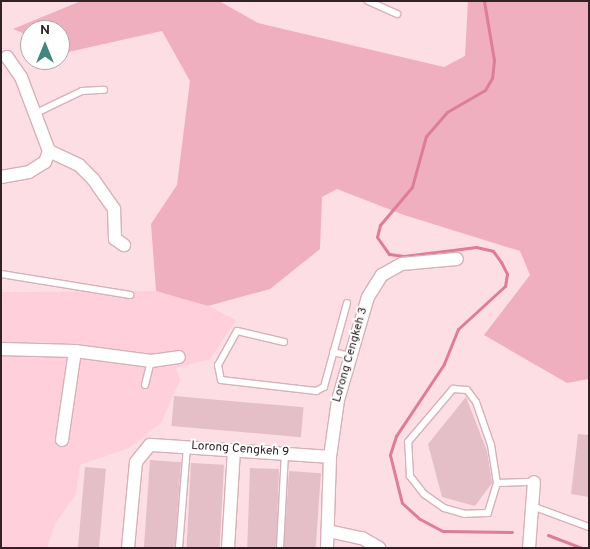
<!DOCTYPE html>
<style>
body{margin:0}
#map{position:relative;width:590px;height:549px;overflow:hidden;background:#fddee5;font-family:Overpass,sans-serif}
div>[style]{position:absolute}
.built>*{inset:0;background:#ffd0db}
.green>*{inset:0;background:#f0afbf}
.stream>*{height:3px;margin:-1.5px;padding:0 1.5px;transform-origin:1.5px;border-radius:1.5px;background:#de7d98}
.building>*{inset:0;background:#e5bfc8;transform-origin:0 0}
.roads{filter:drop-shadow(1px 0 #d6b1b9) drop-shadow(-1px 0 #d6b1b9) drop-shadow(0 1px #d6b1b9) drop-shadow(0 -1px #d6b1b9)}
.lane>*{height:6px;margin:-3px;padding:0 3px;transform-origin:3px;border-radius:3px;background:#fff}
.street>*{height:12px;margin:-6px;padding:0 6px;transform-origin:6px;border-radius:6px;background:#fff}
span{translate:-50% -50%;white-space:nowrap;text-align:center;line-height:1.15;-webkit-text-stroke:4px #fff;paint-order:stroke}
.street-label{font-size:12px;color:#302225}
.frame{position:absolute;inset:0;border:2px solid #302225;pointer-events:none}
.north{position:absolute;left:20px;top:20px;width:50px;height:50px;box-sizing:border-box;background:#fff;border:1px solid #aca7a8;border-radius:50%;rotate:0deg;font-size:14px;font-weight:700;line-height:20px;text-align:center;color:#302225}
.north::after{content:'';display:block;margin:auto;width:18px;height:22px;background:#42877c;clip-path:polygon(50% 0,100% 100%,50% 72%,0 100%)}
</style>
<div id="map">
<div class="built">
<div style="clip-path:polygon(156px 291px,208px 306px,236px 320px,210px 359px,176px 368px,180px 380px,161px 423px,129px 448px,80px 465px,76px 494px,55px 524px,47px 548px,1px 548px,1px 292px)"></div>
</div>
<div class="green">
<div style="clip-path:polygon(81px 1px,219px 1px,258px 23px,444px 67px,465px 56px,468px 1px,589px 1px,589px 379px,567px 383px,484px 335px,530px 275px,520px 251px,404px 215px,337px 189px,322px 197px,320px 249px,270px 289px,208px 306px,156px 291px,151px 224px,177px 185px,190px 81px,162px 31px,68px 52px,60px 48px,60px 30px,30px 30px,30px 36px,13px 29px)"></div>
</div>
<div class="stream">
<div style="left:484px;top:1px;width:60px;rotate:80.4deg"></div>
<div style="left:494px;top:60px;width:18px;rotate:96deg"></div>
<div style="left:492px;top:78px;width:14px;rotate:120deg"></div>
<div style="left:485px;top:90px;width:44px;rotate:149.9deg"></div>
<div style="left:447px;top:112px;width:32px;rotate:131deg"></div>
<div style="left:426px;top:136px;width:53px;rotate:105.4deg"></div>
<div style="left:412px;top:187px;width:50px;rotate:130.1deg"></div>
<div style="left:380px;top:225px;width:12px;rotate:104deg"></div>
<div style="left:377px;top:237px;width:21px;rotate:55deg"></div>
<div style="left:389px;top:254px;width:15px;rotate:8deg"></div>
<div style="left:404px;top:256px;width:73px;rotate:-7.1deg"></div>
<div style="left:476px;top:247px;width:17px;rotate:13deg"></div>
<div style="left:493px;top:251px;width:14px;rotate:54deg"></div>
<div style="left:501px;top:262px;width:13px;rotate:63deg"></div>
<div style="left:507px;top:274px;width:12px;rotate:99deg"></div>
<div style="left:505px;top:286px;width:64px;rotate:137.5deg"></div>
<div style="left:458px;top:329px;width:38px;rotate:112deg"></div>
<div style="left:444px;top:364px;width:87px;rotate:123.7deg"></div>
<div style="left:396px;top:436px;width:20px;rotate:108deg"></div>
<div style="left:390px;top:455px;width:49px;rotate:76deg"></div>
<div style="left:402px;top:503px;width:24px;rotate:42deg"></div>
<div style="left:420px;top:519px;width:26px;rotate:28deg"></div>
<div style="left:443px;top:531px;width:69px;rotate:0.8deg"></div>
<div style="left:548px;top:535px;width:36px;rotate:21deg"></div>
</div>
<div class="building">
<div style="left:174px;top:396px;width:130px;height:30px;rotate:5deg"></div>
<div style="clip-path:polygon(466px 397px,487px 451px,492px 483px,475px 506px,442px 497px,428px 444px)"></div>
<div style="clip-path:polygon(578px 434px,589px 435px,589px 497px,571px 494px)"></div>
<div style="left:150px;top:460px;width:31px;height:88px;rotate:4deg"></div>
<div style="left:191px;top:463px;width:33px;height:85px;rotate:3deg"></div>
<div style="left:85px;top:467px;width:21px;height:81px;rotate:5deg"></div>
<div style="left:250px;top:468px;width:29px;height:80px;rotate:2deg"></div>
<div style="left:289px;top:471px;width:32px;height:77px;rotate:4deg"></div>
</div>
<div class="roads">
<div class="lane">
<div style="left:368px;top:1px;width:32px;rotate:24deg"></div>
<div style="left:34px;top:114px;width:53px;rotate:-25.6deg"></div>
<div style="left:82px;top:91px;width:22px;rotate:-3deg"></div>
<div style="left:1px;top:274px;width:131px;rotate:9.2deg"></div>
<div style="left:284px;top:342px;width:48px;rotate:-166.8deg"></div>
<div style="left:237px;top:331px;width:39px;rotate:119deg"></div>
<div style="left:218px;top:365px;width:15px;rotate:79deg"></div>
<div style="left:221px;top:380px;width:96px;rotate:6.6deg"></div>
<div style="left:316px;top:391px;width:9px;rotate:-27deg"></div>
<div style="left:324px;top:387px;width:87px;rotate:-74.7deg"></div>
<div style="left:333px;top:352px;width:17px;rotate:13deg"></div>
<div style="left:145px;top:385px;width:25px;rotate:-76deg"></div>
<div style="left:453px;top:389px;width:14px;rotate:4deg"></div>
<div style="left:467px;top:390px;width:15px;rotate:53deg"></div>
<div style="left:476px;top:402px;width:46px;rotate:70.8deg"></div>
<div style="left:491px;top:445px;width:38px;rotate:81deg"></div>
<div style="left:497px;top:483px;width:31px;rotate:107deg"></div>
<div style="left:488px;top:513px;width:23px;rotate:178deg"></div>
<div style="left:465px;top:514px;width:22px;rotate:-164deg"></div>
<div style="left:444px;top:508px;width:24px;rotate:-145deg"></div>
<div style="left:424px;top:494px;width:23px;rotate:-128deg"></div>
<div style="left:410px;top:476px;width:34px;rotate:-93deg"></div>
<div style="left:408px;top:442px;width:70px;rotate:-49.7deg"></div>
<div style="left:497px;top:483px;width:37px;rotate:-2deg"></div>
<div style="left:532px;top:506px;width:61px;rotate:20.2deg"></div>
<div style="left:179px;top:548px;width:101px;rotate:-85.5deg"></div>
<div style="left:280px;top:548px;width:95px;rotate:-87deg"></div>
</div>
<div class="street">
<div style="left:7px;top:57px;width:24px;rotate:55deg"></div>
<div style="left:21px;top:77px;width:79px;rotate:69.3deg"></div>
<div style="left:49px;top:151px;width:33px;rotate:25deg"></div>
<div style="left:79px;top:165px;width:20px;rotate:45deg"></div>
<div style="left:93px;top:179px;width:37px;rotate:55deg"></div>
<div style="left:114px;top:209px;width:30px;rotate:88deg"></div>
<div style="left:115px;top:239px;width:11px;rotate:34deg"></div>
<div style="left:1px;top:177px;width:28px;rotate:-10deg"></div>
<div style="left:29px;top:172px;width:19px;rotate:-32deg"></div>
<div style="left:45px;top:162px;width:12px;rotate:-70deg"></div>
<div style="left:1px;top:349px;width:74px;rotate:1.5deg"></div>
<div style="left:75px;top:351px;width:77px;rotate:7.5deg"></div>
<div style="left:151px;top:361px;width:28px;rotate:-8deg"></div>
<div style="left:62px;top:440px;width:90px;rotate:-81.7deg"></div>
<div style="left:328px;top:531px;width:35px;rotate:12deg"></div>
<div style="left:362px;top:538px;width:20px;rotate:30deg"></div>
<div style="left:128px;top:548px;width:86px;rotate:-84.7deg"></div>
<div style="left:136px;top:462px;width:22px;rotate:-51deg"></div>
<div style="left:150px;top:445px;width:180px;rotate:3.8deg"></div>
<div style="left:228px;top:548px;width:98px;rotate:-86.5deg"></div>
<div style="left:327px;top:548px;width:91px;rotate:-88.1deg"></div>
<div style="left:330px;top:457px;width:58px;rotate:-82deg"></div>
<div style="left:338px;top:400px;width:107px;rotate:-73.8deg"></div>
<div style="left:368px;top:297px;width:26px;rotate:-58deg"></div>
<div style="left:382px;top:275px;width:23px;rotate:-29deg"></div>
<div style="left:402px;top:264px;width:55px;rotate:-5.2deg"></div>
<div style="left:529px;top:548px;width:66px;rotate:-85.7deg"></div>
</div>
</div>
<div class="street-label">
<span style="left:351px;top:355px;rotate:-74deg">Lorong Cengkeh 3</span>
<span style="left:240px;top:450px;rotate:4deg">Lorong Cengkeh 9</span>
</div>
<div class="frame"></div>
<div class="north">N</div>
</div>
